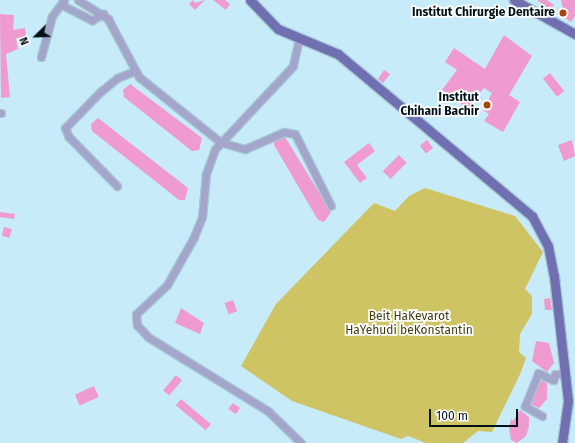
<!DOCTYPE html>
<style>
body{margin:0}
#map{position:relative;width:575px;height:443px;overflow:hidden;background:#c7ebf8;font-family:"Fira Sans",sans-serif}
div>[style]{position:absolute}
.green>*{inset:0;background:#cfc464}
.building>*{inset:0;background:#ef9bcf;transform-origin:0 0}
.roads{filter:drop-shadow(1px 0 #a7c8d4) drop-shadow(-1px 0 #a7c8d4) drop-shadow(0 1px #a7c8d4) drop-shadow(0 -1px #a7c8d4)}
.minor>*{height:7px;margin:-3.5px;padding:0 3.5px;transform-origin:3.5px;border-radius:3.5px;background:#a3a5ca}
.major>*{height:9px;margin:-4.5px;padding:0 4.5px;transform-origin:4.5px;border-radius:4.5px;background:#6f6fb1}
.dots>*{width:11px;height:11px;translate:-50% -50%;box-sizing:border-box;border:2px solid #fff;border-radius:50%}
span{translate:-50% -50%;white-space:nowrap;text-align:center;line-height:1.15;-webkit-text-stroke:3.5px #fff;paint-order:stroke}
.poi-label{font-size:12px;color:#001017;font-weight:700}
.right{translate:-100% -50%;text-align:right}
.park-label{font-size:12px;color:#413c12}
.north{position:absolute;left:16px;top:16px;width:40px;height:40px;-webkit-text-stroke:3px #fff;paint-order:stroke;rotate:247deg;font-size:11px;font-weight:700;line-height:16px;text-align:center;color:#001017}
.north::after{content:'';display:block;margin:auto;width:14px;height:18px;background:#001017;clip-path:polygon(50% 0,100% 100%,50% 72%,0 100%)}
.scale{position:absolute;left:429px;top:409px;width:89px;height:18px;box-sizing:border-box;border:2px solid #001017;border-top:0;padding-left:5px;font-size:12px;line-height:14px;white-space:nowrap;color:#001017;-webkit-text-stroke:3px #fff;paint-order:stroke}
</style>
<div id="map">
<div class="green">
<div style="clip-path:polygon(425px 188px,515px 216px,543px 252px,525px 289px,532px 296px,532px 314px,520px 334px,519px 352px,526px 358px,521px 372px,492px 432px,478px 431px,463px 443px,426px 443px,408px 436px,401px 439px,292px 401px,241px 366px,276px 304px,374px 203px,395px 211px,409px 196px)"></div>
</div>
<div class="building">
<div style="clip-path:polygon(193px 0,195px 3px,205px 0,195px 10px,189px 4px)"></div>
<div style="clip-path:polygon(213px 0,225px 0,230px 4px,226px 10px)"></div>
<div style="clip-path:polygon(537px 0,547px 0,554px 5px,551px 10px)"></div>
<div style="clip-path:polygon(561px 0,575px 0,575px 16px,571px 22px,565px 18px)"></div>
<div style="clip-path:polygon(0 14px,14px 15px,13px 30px,25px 28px,26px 37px,16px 38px,18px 49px,6px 54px,10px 97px,1px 98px)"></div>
<div style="clip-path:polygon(504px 35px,532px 56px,509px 95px,520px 102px,503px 132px,484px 121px,489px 114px,483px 110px,492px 93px,484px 88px,468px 109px,442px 90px,457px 70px,445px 62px,454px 48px,485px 69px)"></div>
<div style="clip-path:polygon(384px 70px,390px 74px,383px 83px,378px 79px)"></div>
<div style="left:550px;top:73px;width:23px;height:9px;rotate:52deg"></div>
<div style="clip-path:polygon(130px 84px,202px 138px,199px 150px,192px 151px,124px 97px,123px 90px)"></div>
<div style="clip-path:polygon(98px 118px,188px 188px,185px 200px,179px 200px,92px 131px,91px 124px)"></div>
<div style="clip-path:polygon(285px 137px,331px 212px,324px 222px,318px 220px,274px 145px,274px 142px)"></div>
<div style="left:427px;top:140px;width:10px;height:9px;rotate:53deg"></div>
<div style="clip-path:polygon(572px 140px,575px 156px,564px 161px,558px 145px)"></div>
<div style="clip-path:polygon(369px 143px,375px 151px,357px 165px,367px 178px,360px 183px,344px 162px)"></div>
<div style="left:399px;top:155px;width:11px;height:23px;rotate:45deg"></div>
<div style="left:0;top:212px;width:15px;height:5px;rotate:8deg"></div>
<div style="left:4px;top:227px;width:8px;height:9px;rotate:14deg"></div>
<div style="clip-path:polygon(550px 298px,552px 310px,545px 310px,544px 299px)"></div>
<div style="left:233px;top:300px;width:12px;height:9px;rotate:70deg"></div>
<div style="clip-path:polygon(181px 308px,204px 323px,200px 334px,175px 323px)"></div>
<div style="clip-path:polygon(536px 341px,549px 343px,554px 363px,547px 372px,532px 361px)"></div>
<div style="left:176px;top:375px;width:8px;height:20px;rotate:40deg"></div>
<div style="clip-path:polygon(541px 380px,547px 383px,547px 399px,539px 408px,531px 404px)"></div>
<div style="left:94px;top:386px;width:12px;height:21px;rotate:66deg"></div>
<div style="left:181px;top:399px;width:39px;height:8px;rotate:40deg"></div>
<div style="clip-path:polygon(233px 403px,240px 408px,236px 414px,228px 409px)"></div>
<div style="clip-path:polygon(520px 410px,529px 417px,529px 426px,526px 436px,517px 443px,511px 440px,509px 428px,511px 419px,513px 421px)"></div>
</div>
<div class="roads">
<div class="minor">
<div style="left:78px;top:0;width:36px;rotate:32deg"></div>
<div style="left:108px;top:19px;width:66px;rotate:61.9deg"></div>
<div style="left:139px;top:77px;width:104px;rotate:38.7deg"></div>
<div style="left:220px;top:142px;width:26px;rotate:16deg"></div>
<div style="left:245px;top:149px;width:43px;rotate:-23.6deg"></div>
<div style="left:284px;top:132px;width:11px;rotate:10deg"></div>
<div style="left:295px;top:134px;width:80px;rotate:63.4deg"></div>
<div style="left:62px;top:5px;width:34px;rotate:27deg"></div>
<div style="left:92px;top:20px;width:13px;rotate:-29deg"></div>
<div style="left:299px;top:39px;width:28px;rotate:103deg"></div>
<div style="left:293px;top:66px;width:114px;rotate:133.2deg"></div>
<div style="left:215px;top:149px;width:27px;rotate:110deg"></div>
<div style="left:206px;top:174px;width:43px;rotate:95.3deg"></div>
<div style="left:202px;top:217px;width:22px;rotate:112deg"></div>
<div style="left:194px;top:237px;width:55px;rotate:119.4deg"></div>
<div style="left:167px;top:285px;width:42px;rotate:136.9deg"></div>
<div style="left:136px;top:314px;width:11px;rotate:85deg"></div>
<div style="left:137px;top:325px;width:16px;rotate:47deg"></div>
<div style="left:148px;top:337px;width:141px;rotate:31.7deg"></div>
<div style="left:268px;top:411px;width:46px;rotate:44.1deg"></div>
<div style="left:41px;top:57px;width:42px;rotate:-75deg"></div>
<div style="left:52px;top:16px;width:20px;rotate:-53deg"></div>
<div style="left:0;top:113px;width:1px"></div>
<div style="left:117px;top:186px;width:69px;rotate:-134.4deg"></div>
<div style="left:69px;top:137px;width:10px;rotate:-114deg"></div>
<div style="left:65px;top:128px;width:50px;rotate:-45.8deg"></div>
<div style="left:100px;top:92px;width:22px;rotate:-39deg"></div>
<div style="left:117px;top:78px;width:18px;rotate:-22deg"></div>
<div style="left:542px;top:416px;width:20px;rotate:-150deg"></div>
<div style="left:525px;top:406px;width:35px;rotate:-68deg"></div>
<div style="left:538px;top:373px;width:17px;rotate:25deg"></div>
<div style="left:553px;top:380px;width:6px;rotate:-72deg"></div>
<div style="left:555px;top:374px;width:10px"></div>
</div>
<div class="major">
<div style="left:250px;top:0;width:40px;rotate:46deg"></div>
<div style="left:278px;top:29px;width:65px;rotate:22.6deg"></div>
<div style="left:338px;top:54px;width:253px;rotate:39.9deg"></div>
<div style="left:532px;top:216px;width:34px;rotate:62deg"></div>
<div style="left:548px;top:246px;width:31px;rotate:79deg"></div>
<div style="left:554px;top:276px;width:126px;rotate:83.6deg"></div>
<div style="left:568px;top:401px;width:42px;rotate:98.1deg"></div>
<div style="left:514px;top:0;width:70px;rotate:29.1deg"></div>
</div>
</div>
<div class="dots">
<div style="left:563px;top:13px;background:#a74310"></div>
<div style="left:487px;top:105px;background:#a74310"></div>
</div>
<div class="poi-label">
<span class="right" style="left:555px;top:13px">Institut Chirurgie Dentaire</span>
<span class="right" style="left:479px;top:105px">Institut<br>Chihani Bachir</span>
</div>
<div class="park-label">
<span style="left:409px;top:324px">Beit HaKevarot<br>HaYehudi beKonstantin</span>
</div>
<div class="north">N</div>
<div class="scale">100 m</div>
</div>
